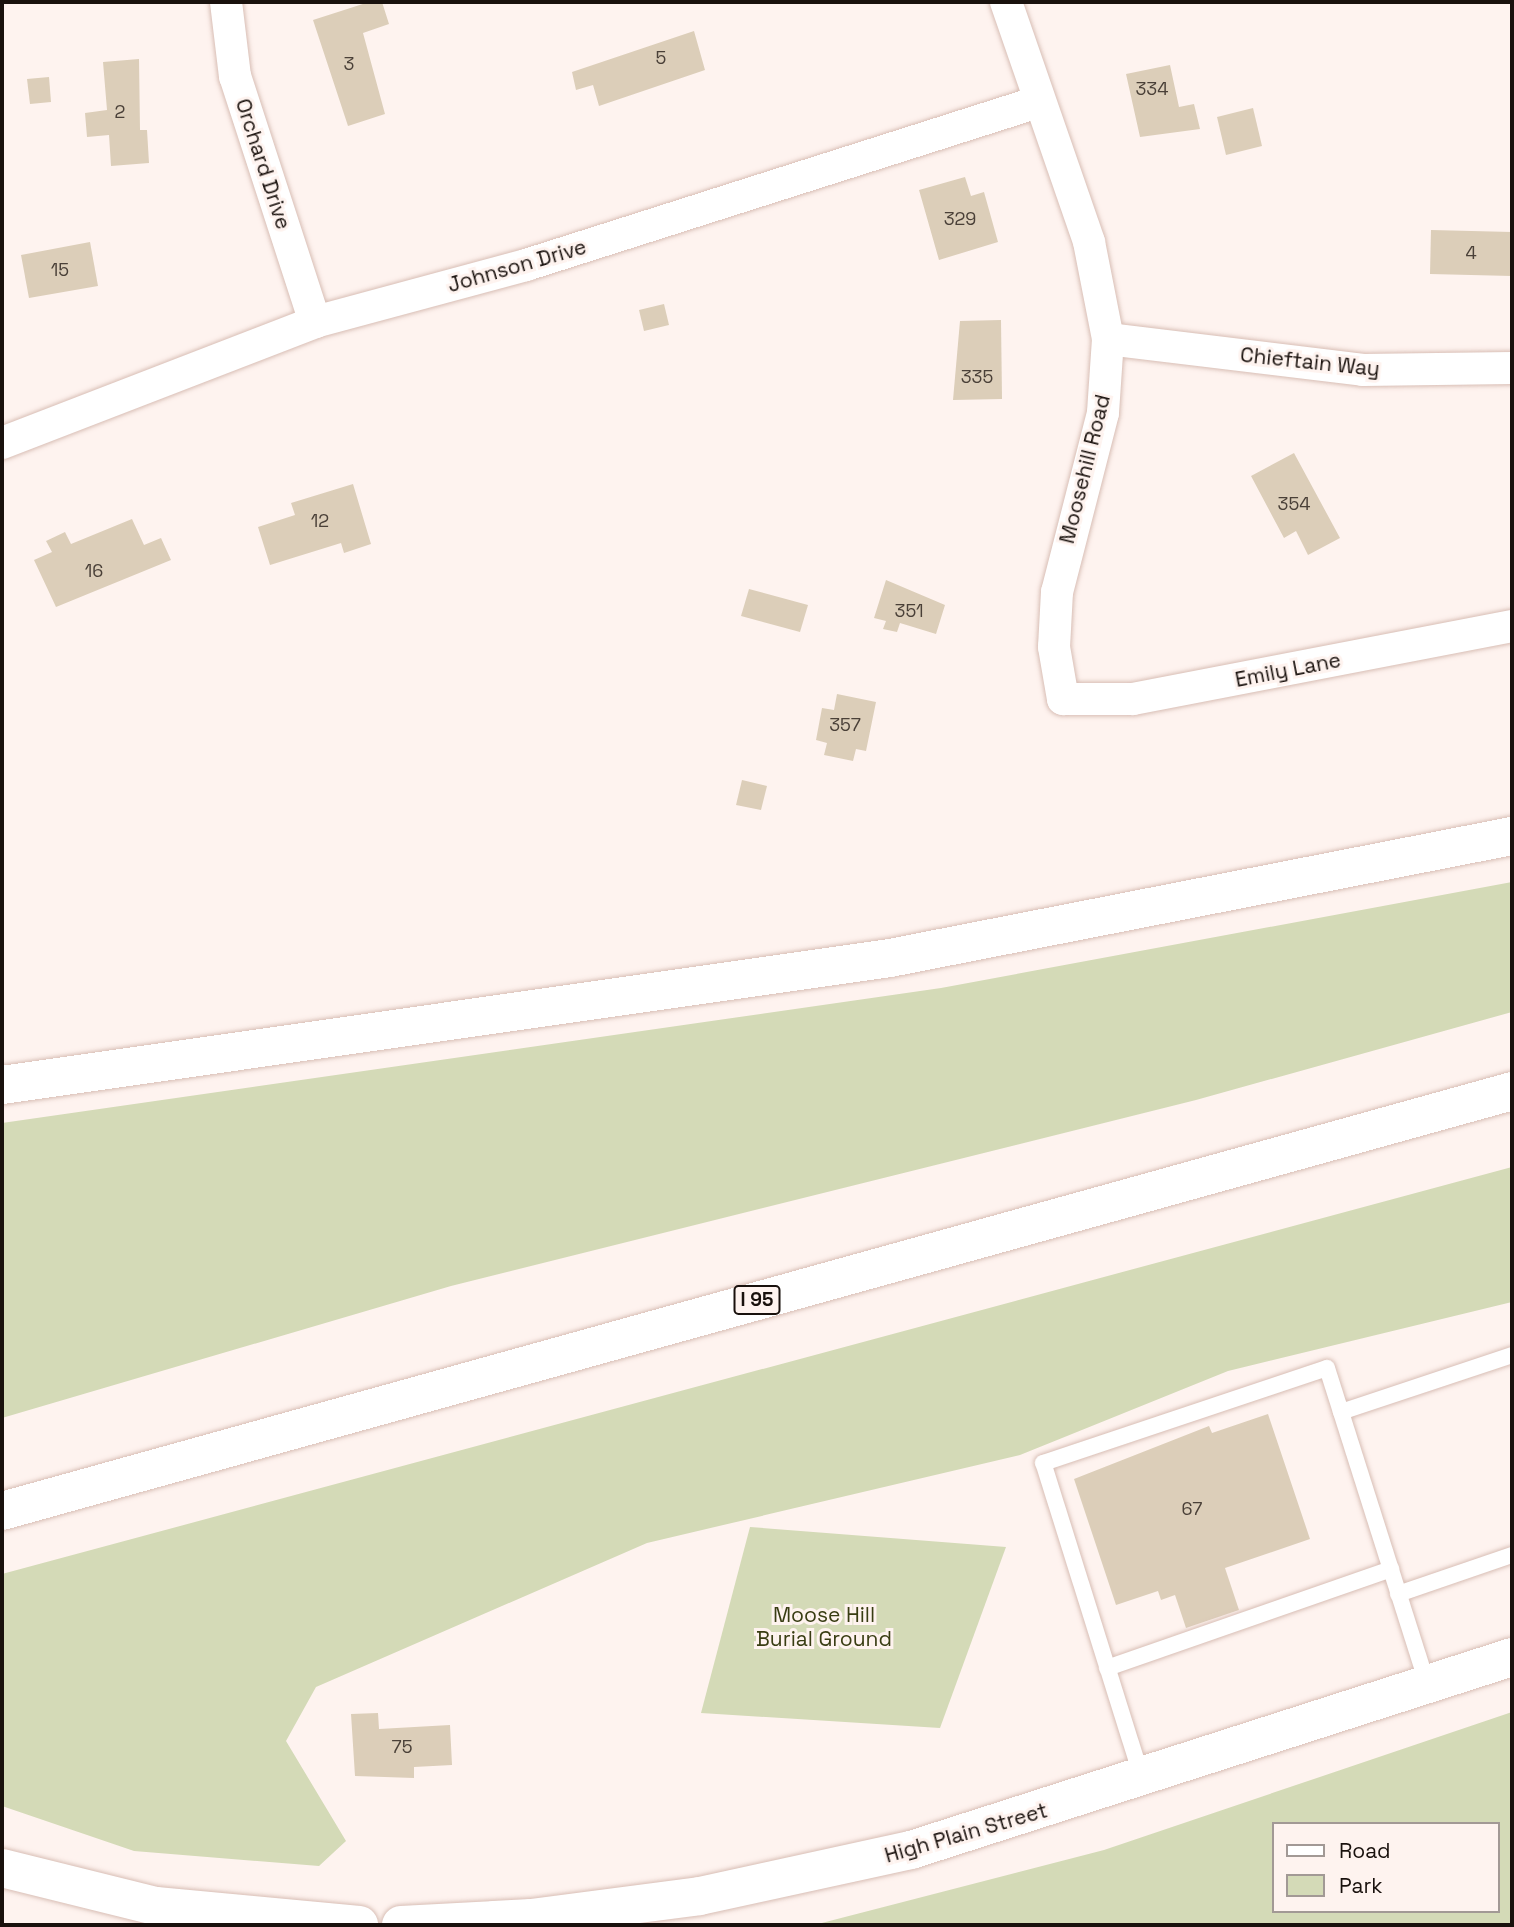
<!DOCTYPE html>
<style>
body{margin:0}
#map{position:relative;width:1514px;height:1927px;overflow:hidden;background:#fef3ef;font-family:"Space Grotesk",sans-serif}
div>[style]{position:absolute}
.green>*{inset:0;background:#d4dab7}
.building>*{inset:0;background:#dcceb9}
.roads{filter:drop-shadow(0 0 2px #d8beb5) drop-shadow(0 0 2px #d8beb5)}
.lane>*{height:16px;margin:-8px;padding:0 8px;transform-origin:8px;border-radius:8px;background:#fff}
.street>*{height:32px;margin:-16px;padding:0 16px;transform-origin:16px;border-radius:16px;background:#fff}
.secondary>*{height:38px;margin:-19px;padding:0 19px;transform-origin:19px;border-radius:19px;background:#fff}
.highway>*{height:38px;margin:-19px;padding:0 19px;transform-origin:19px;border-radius:19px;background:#fff}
span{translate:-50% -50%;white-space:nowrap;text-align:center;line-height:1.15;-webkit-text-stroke:6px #fef3ef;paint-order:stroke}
.number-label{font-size:18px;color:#4a4038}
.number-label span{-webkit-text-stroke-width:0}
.shield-label span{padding:2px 5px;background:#fef3ef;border:2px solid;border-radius:5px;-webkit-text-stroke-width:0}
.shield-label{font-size:19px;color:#19110d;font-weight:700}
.street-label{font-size:21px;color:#19110d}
.park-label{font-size:21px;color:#393d13}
.frame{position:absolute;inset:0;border:4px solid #19110d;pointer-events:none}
.legend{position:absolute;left:1272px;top:1822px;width:228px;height:91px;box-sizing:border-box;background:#fef3ef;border:2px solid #a29995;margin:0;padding:9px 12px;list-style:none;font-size:21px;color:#19110d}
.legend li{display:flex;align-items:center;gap:14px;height:35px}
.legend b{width:35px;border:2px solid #a29995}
</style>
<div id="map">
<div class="green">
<div style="clip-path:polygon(1512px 882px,1512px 1012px,1196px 1100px,451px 1286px,2px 1418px,2px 1123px,941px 988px)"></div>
<div style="clip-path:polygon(1512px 1167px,1512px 1302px,1228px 1371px,1020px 1455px,647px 1543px,316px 1687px,286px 1741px,346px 1841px,319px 1866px,134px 1851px,2px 1806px,2px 1574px)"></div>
<div style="clip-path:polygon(750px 1527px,1006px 1547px,940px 1728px,701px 1713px)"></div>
<div style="clip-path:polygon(evenodd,1512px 1712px,1512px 1925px,814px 1925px,1104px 1850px,1512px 1712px,1274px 1824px,1498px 1824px,1498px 1911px,1274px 1911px,1274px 1824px)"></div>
</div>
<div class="building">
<div style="clip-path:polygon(369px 2px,382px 2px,389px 24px,363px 33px,385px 114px,348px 126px,313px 20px)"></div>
<div style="clip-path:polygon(694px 31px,705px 70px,599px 106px,593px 85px,576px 90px,572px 72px)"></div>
<div style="clip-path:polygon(139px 59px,140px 130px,147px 130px,149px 163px,111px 166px,109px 135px,87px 137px,85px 113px,107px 110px,103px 62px)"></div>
<div style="clip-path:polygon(1170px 65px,1179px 107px,1194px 104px,1200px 129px,1140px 137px,1126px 74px)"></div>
<div style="clip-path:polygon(49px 77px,51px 102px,30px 104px,27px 79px)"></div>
<div style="clip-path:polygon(1253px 108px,1262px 146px,1226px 155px,1217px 117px)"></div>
<div style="clip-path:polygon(965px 177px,971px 196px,984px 192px,998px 242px,939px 260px,919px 190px)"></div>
<div style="clip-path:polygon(1431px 230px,1512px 232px,1512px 276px,1430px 274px)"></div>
<div style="clip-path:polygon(90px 242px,98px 286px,29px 298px,21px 255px)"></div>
<div style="clip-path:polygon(664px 304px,669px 325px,644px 331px,639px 310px)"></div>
<div style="clip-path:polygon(1001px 320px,1002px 399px,953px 400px,960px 321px)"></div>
<div style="clip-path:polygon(1294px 453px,1340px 538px,1308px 555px,1296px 531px,1284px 538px,1251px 476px)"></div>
<div style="clip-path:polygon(353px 484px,371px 544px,344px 553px,341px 543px,270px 565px,258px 527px,295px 515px,291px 503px)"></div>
<div style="clip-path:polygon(132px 519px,144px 545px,161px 538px,171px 560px,56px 607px,34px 560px,52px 552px,46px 541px,65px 532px,71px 544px)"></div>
<div style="clip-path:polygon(886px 580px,945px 605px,936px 634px,900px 623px,897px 632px,883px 629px,886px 621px,874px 618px)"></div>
<div style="clip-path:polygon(749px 589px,808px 605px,800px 632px,741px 616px)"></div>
<div style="clip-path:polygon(837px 694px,876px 702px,866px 751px,856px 749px,853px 761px,824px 755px,827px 743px,816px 740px,822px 708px,834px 710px)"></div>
<div style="clip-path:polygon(742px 780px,767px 786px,761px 810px,736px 805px)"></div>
<div style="clip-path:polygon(1268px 1414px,1310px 1539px,1225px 1568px,1239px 1610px,1186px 1628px,1175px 1595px,1161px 1600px,1158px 1591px,1116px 1605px,1074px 1479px,1209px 1426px,1212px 1433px)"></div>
<div style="clip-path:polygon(378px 1713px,379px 1729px,450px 1725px,452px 1765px,414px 1767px,414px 1778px,355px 1776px,351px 1714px)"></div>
</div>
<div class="roads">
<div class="lane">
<div style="left:1341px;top:1412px;width:180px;rotate:-18.4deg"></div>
<div style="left:1398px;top:1594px;width:120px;rotate:-18.9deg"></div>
<div style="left:1107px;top:1668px;width:301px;rotate:-19.2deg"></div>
<div style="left:1142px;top:1778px;width:330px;rotate:-107.4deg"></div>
<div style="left:1043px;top:1463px;width:299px;rotate:-18.5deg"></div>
<div style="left:1327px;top:1368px;width:330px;rotate:72.4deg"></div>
</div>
<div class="street">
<div style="left:226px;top:2px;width:75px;rotate:83.1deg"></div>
<div style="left:235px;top:76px;width:259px;rotate:72deg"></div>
<div style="left:1006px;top:2px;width:254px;rotate:70.9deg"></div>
<div style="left:1089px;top:242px;width:99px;rotate:78.9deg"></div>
<div style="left:1108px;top:339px;width:74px;rotate:93.9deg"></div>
<div style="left:1103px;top:413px;width:185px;rotate:104.4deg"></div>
<div style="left:1057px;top:592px;width:55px;rotate:93.1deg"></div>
<div style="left:1054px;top:647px;width:53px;rotate:80.2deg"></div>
<div style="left:1063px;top:699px;width:70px"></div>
<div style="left:1133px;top:699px;width:386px;rotate:-10.9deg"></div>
<div style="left:1108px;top:339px;width:257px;rotate:6.9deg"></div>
<div style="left:1363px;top:370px;width:149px;rotate:-0.8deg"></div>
<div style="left:2px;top:443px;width:336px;rotate:-21.1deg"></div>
<div style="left:315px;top:322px;width:219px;rotate:-15.1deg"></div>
<div style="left:526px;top:265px;width:537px;rotate:-17.66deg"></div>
</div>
<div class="secondary">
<div style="left:2px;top:1868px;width:159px;rotate:13.9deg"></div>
<div style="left:156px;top:1906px;width:204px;rotate:5.3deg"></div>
<div style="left:401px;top:1925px;width:130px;rotate:-3.1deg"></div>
<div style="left:531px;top:1918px;width:170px;rotate:-7.4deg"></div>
<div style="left:700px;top:1896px;width:216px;rotate:-12.3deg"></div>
<div style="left:911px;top:1850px;width:631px;rotate:-17.8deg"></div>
</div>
<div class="highway">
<div style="left:2px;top:1085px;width:897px;rotate:-8.14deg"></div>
<div style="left:890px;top:958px;width:634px;rotate:-11.1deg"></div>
<div style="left:2px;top:1511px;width:1567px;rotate:-15.54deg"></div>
</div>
</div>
<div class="number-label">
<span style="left:661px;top:58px">5</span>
<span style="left:349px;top:64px">3</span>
<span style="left:1152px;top:89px">334</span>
<span style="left:120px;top:112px">2</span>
<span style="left:960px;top:219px">329</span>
<span style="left:1471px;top:253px">4</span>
<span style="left:60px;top:270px">15</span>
<span style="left:977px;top:377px">335</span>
<span style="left:1294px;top:504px">354</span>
<span style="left:320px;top:521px">12</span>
<span style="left:94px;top:571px">16</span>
<span style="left:909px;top:611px">351</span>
<span style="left:845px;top:725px">357</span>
<span style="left:1192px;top:1509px">67</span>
<span style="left:402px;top:1747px">75</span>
</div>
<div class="shield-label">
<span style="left:757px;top:1300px">I 95</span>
</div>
<div class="street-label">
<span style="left:263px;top:164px;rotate:72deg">Orchard Drive</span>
<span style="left:517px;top:266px;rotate:-16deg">Johnson Drive</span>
<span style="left:1310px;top:362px;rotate:6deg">Chieftain Way</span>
<span style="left:1085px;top:469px;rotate:-76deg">Moosehill Road</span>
<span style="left:1288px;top:670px;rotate:-11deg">Emily Lane</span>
<span style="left:966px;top:1833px;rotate:-16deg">High Plain Street</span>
</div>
<div class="park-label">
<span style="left:824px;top:1627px">Moose Hill<br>Burial Ground</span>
</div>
<div class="frame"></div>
<ul class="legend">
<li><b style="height:9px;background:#fff"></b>Road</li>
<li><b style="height:19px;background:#d4dab7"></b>Park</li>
</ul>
</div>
